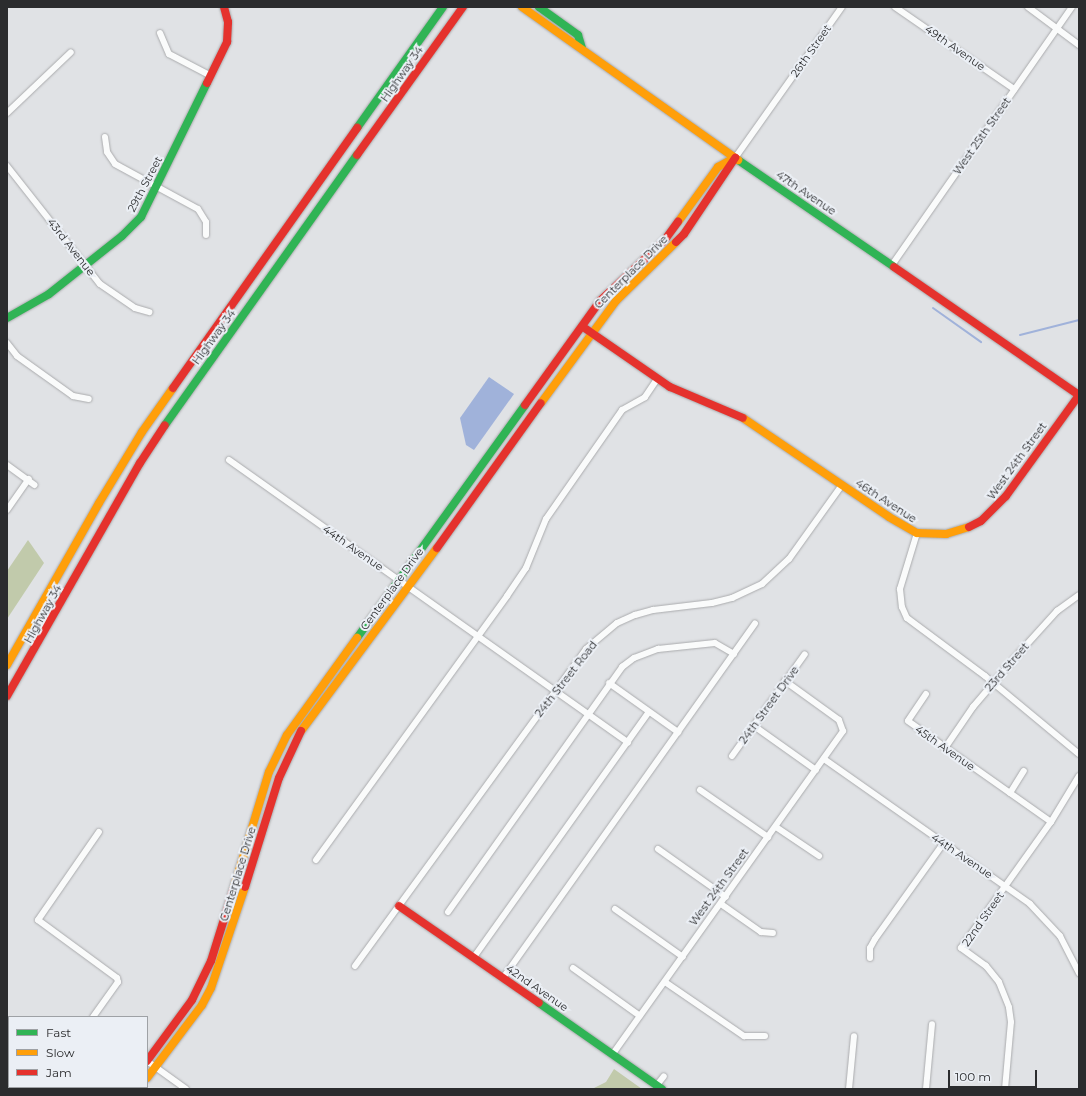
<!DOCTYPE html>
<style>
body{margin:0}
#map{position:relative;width:1086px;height:1096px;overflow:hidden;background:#e0e2e5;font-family:Montserrat,sans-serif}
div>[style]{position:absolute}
.green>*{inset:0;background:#c1caab}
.water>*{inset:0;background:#a0b2da}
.stream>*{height:2px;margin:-1px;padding:0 1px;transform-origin:1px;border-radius:1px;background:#a0b2da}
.roads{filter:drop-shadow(0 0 1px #aaabad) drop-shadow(0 0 1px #aaabad)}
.street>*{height:6px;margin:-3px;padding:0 3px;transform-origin:3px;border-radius:3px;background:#fafbfb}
.fast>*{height:8px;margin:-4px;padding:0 4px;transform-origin:4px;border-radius:4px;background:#30b455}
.slow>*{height:8px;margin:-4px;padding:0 4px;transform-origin:4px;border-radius:4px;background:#ff9f0a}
.jam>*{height:8px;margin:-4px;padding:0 4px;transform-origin:4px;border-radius:4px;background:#e5322d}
span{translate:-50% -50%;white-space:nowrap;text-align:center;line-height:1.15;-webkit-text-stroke:4px #ebeff5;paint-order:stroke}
.street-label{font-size:11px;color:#2b2c2e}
.frame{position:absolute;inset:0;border:8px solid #2b2c2e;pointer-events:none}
.legend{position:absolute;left:8px;top:1016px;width:140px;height:72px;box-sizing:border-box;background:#ebeff5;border:1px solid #9ea1a5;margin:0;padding:5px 7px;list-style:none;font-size:12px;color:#2b2c2e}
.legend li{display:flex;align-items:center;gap:8px;height:20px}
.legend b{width:20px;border:1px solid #9ea1a5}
.scale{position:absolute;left:948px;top:1070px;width:89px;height:18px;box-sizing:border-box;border:2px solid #2b2c2e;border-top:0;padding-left:5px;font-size:12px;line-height:14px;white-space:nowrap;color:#2b2c2e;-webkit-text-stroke:3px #ebeff5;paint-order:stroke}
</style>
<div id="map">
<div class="green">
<div style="clip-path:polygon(28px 540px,44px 563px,7px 619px,7px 571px)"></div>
<div style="clip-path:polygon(614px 1069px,642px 1089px,592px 1089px,606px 1082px)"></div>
</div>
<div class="water">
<div style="clip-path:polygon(489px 377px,514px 394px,474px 450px,466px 445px,460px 418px)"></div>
</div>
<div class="stream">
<div style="left:933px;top:308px;width:59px;rotate:35.3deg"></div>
<div style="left:1020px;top:335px;width:61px;rotate:-14.3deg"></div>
</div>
<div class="roads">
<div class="street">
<div style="left:895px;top:7px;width:145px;rotate:34.6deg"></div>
<div style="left:1028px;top:7px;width:64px;rotate:36.7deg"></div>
<div style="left:160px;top:33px;width:23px;rotate:67deg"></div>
<div style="left:169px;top:54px;width:47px;rotate:27.6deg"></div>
<div style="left:7px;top:113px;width:88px;rotate:-43.6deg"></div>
<div style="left:105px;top:137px;width:15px;rotate:82deg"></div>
<div style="left:107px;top:152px;width:14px;rotate:56deg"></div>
<div style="left:115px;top:164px;width:94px;rotate:28.5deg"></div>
<div style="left:198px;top:209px;width:15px;rotate:58deg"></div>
<div style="left:206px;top:222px;width:13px;rotate:90deg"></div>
<div style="left:735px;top:158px;width:185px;rotate:-54.7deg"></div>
<div style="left:7px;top:166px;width:150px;rotate:51.8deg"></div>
<div style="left:100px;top:284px;width:42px;rotate:34.4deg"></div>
<div style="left:135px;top:308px;width:15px;rotate:16deg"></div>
<div style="left:892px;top:265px;width:315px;rotate:-55.1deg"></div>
<div style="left:7px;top:343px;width:16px;rotate:52deg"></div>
<div style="left:17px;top:356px;width:69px;rotate:35.5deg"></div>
<div style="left:73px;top:396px;width:16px;rotate:11deg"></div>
<div style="left:229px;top:460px;width:489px;rotate:35.3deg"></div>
<div style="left:7px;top:465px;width:34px;rotate:36deg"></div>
<div style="left:7px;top:510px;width:38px;rotate:-55deg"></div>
<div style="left:917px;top:533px;width:59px;rotate:106.9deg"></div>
<div style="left:900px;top:589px;width:18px;rotate:84deg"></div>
<div style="left:902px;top:607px;width:12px;rotate:66deg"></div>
<div style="left:907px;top:618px;width:97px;rotate:36.6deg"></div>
<div style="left:985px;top:676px;width:122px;rotate:39.7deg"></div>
<div style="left:609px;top:683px;width:85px;rotate:35.4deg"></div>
<div style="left:926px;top:694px;width:32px;rotate:124deg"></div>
<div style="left:908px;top:721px;width:175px;rotate:35.2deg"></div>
<div style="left:754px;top:726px;width:76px;rotate:35.4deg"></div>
<div style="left:945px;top:748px;width:50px;rotate:-55.7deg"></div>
<div style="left:973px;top:707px;width:71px;rotate:-49.6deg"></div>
<div style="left:1019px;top:653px;width:57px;rotate:-47.9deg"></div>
<div style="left:1057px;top:611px;width:27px;rotate:-36deg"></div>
<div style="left:732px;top:756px;width:125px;rotate:-54.4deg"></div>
<div style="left:824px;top:759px;width:252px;rotate:35.1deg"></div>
<div style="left:1030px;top:904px;width:44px;rotate:46.8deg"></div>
<div style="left:1060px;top:936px;width:42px;rotate:62.8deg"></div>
<div style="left:700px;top:790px;width:83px;rotate:34.7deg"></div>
<div style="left:1010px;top:793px;width:26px;rotate:-58deg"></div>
<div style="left:776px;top:827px;width:52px;rotate:34deg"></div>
<div style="left:658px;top:849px;width:83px;rotate:35.2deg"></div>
<div style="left:316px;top:860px;width:326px;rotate:-54.1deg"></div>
<div style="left:507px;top:596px;width:34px;rotate:-56deg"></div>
<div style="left:526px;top:568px;width:53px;rotate:-67.8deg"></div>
<div style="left:546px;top:519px;width:133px;rotate:-55.1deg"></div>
<div style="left:622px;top:410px;width:26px;rotate:-29deg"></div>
<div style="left:645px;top:397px;width:22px;rotate:-56deg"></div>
<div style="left:721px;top:904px;width:49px;rotate:35deg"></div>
<div style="left:761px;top:932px;width:12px;rotate:5deg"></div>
<div style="left:615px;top:909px;width:83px;rotate:35.2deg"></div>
<div style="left:448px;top:912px;width:301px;rotate:-54.6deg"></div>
<div style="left:622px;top:667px;width:15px;rotate:-37deg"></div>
<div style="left:634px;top:658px;width:26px;rotate:-21deg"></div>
<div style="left:658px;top:649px;width:57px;rotate:-6deg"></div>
<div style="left:715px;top:643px;width:22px;rotate:30deg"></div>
<div style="left:474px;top:957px;width:301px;rotate:-54.5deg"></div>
<div style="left:870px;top:958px;width:10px;rotate:-90deg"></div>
<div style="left:870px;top:948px;width:10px;rotate:-61deg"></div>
<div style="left:875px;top:939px;width:117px;rotate:-54.4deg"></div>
<div style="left:355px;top:966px;width:392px;rotate:-53.9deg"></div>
<div style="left:586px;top:649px;width:40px;rotate:-40deg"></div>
<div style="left:617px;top:623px;width:20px;rotate:-24deg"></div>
<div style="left:635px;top:615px;width:19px;rotate:-16deg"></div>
<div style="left:653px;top:610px;width:59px;rotate:-6.8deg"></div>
<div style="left:712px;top:603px;width:21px;rotate:-14deg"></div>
<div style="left:732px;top:598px;width:33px;rotate:-25deg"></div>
<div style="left:762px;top:584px;width:37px;rotate:-43deg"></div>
<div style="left:789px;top:559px;width:91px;rotate:-54.4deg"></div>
<div style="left:573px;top:968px;width:82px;rotate:35.6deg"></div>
<div style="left:503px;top:978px;width:435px;rotate:-54.6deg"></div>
<div style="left:665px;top:982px;width:96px;rotate:34.4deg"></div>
<div style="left:744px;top:1036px;width:21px"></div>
<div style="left:93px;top:1017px;width:43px;rotate:-54.5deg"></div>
<div style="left:118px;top:982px;width:4px;rotate:-104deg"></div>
<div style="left:117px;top:978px;width:98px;rotate:-143.7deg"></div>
<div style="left:38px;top:920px;width:107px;rotate:-55.3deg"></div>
<div style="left:612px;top:1055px;width:398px;rotate:-54.5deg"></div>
<div style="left:843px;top:731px;width:12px;rotate:-110deg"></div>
<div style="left:839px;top:720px;width:67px;rotate:-144.2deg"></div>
<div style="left:147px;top:1061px;width:48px;rotate:35.7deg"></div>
<div style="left:657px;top:1085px;width:11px;rotate:-52deg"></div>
<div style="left:65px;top:1087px;width:1px"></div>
<div style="left:849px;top:1089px;width:53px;rotate:-84.6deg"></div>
<div style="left:926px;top:1089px;width:65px;rotate:-84.7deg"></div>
<div style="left:1005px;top:1089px;width:67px;rotate:-84.9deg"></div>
<div style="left:1011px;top:1022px;width:15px;rotate:-98deg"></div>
<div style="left:1009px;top:1007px;width:27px;rotate:-112deg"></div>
<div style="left:999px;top:982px;width:21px;rotate:-129deg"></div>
<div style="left:986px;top:966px;width:31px;rotate:-144deg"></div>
<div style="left:961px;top:948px;width:155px;rotate:-54.5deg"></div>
<div style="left:1051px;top:822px;width:54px;rotate:-58.7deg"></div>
</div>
<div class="fast">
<div style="left:539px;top:7px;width:48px;rotate:35.7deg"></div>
<div style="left:578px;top:35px;width:14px;rotate:73deg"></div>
<div style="left:357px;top:128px;width:148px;rotate:-54.6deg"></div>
<div style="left:738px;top:160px;width:189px;rotate:34.4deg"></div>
<div style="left:7px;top:318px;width:48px;rotate:-29.7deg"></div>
<div style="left:49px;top:294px;width:93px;rotate:-38.5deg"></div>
<div style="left:122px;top:236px;width:27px;rotate:-45deg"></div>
<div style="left:141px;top:217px;width:149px;rotate:-63.8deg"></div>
<div style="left:165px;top:425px;width:331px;rotate:-54.6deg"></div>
<div style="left:357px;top:638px;width:287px;rotate:-54.2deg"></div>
<div style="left:539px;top:1003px;width:150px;rotate:35deg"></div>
<div style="left:126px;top:1089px;width:2px;rotate:-63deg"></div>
</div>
<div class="slow">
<div style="left:522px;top:7px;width:265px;rotate:35.3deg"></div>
<div style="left:678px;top:222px;width:68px;rotate:-54deg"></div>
<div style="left:718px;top:167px;width:18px;rotate:-29deg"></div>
<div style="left:541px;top:403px;width:127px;rotate:-53.7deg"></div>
<div style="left:616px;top:301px;width:84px;rotate:-44.5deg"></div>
<div style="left:743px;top:418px;width:176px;rotate:34.1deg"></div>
<div style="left:889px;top:517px;width:32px;rotate:30deg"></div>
<div style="left:917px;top:533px;width:29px;rotate:2deg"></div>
<div style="left:946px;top:534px;width:24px;rotate:-17deg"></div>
<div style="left:7px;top:665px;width:186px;rotate:-60.4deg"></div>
<div style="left:99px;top:503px;width:83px;rotate:-58.8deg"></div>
<div style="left:142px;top:432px;width:54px;rotate:-54.8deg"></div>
<div style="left:301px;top:731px;width:228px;rotate:-53.4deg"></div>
<div style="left:234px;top:887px;width:120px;rotate:-73.1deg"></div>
<div style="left:269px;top:772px;width:41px;rotate:-64.1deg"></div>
<div style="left:287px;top:735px;width:120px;rotate:-54.2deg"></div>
<div style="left:147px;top:1078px;width:91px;rotate:-53deg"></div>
<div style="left:202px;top:1005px;width:19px;rotate:-62deg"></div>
<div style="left:211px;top:988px;width:107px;rotate:-71.4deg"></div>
</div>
<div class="jam">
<div style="left:207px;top:83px;width:46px;rotate:-64deg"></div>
<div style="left:227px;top:42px;width:20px;rotate:-87deg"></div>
<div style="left:228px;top:22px;width:16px;rotate:-105deg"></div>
<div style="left:357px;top:155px;width:182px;rotate:-54.4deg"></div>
<div style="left:676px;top:242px;width:11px;rotate:-45deg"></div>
<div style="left:684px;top:234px;width:92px;rotate:-56.1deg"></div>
<div style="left:894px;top:267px;width:225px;rotate:34.7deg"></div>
<div style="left:586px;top:329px;width:102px;rotate:34.6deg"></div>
<div style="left:670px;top:387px;width:79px;rotate:23deg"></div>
<div style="left:173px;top:388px;width:319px;rotate:-54.7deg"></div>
<div style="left:525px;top:405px;width:128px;rotate:-54.2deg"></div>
<div style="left:600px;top:301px;width:88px;rotate:-43.2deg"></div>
<div style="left:664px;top:241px;width:24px;rotate:-54deg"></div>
<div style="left:969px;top:527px;width:13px;rotate:-27deg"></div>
<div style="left:981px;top:521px;width:35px;rotate:-45deg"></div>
<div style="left:1006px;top:496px;width:125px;rotate:-54.1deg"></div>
<div style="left:437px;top:548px;width:178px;rotate:-54.4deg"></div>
<div style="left:7px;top:696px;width:268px;rotate:-60.3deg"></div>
<div style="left:140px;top:463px;width:45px;rotate:-56.7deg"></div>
<div style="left:245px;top:887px;width:114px;rotate:-72.7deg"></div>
<div style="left:279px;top:778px;width:52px;rotate:-64.9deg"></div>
<div style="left:399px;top:906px;width:170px;rotate:34.7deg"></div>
<div style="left:147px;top:1061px;width:76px;rotate:-53.6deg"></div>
<div style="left:192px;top:1000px;width:43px;rotate:-64deg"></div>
<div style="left:211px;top:961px;width:77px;rotate:-72.7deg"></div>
<div style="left:139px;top:1089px;width:2px;rotate:-63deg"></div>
</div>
</div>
<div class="street-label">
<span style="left:955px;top:48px;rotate:35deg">49th Avenue</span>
<span style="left:811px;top:51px;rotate:-55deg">26th Street</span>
<span style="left:402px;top:74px;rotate:-55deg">Highway 34</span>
<span style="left:982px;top:136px;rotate:-55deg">West 25th Street</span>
<span style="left:145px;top:184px;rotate:-62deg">29th Street</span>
<span style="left:806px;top:193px;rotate:34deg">47th Avenue</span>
<span style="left:71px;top:247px;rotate:52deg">43rd Avenue</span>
<span style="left:631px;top:272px;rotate:-45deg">Centerplace Drive</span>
<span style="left:214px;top:337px;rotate:-54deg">Highway 34</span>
<span style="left:1017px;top:461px;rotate:-54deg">West 24th Street</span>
<span style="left:886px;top:501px;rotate:33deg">46th Avenue</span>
<span style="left:353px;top:548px;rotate:35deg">44th Avenue</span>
<span style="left:392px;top:589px;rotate:-54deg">Centerplace Drive</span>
<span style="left:43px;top:614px;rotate:-61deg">Highway 34</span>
<span style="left:1007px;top:667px;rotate:-49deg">23rd Street</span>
<span style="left:566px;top:679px;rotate:-52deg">24th Street Road</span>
<span style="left:769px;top:705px;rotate:-54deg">24th Street Drive</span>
<span style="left:945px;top:748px;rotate:35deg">45th Avenue</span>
<span style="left:962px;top:856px;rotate:34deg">44th Avenue</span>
<span style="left:238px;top:874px;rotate:-73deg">Centerplace Drive</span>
<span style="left:719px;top:887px;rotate:-54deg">West 24th Street</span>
<span style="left:983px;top:919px;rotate:-55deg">22nd Street</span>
<span style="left:537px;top:988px;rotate:35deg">42nd Avenue</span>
</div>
<div class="frame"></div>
<ul class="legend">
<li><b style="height:5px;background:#30b455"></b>Fast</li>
<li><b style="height:5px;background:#ff9f0a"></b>Slow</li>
<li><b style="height:5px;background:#e5322d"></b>Jam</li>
</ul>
<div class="scale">100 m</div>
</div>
